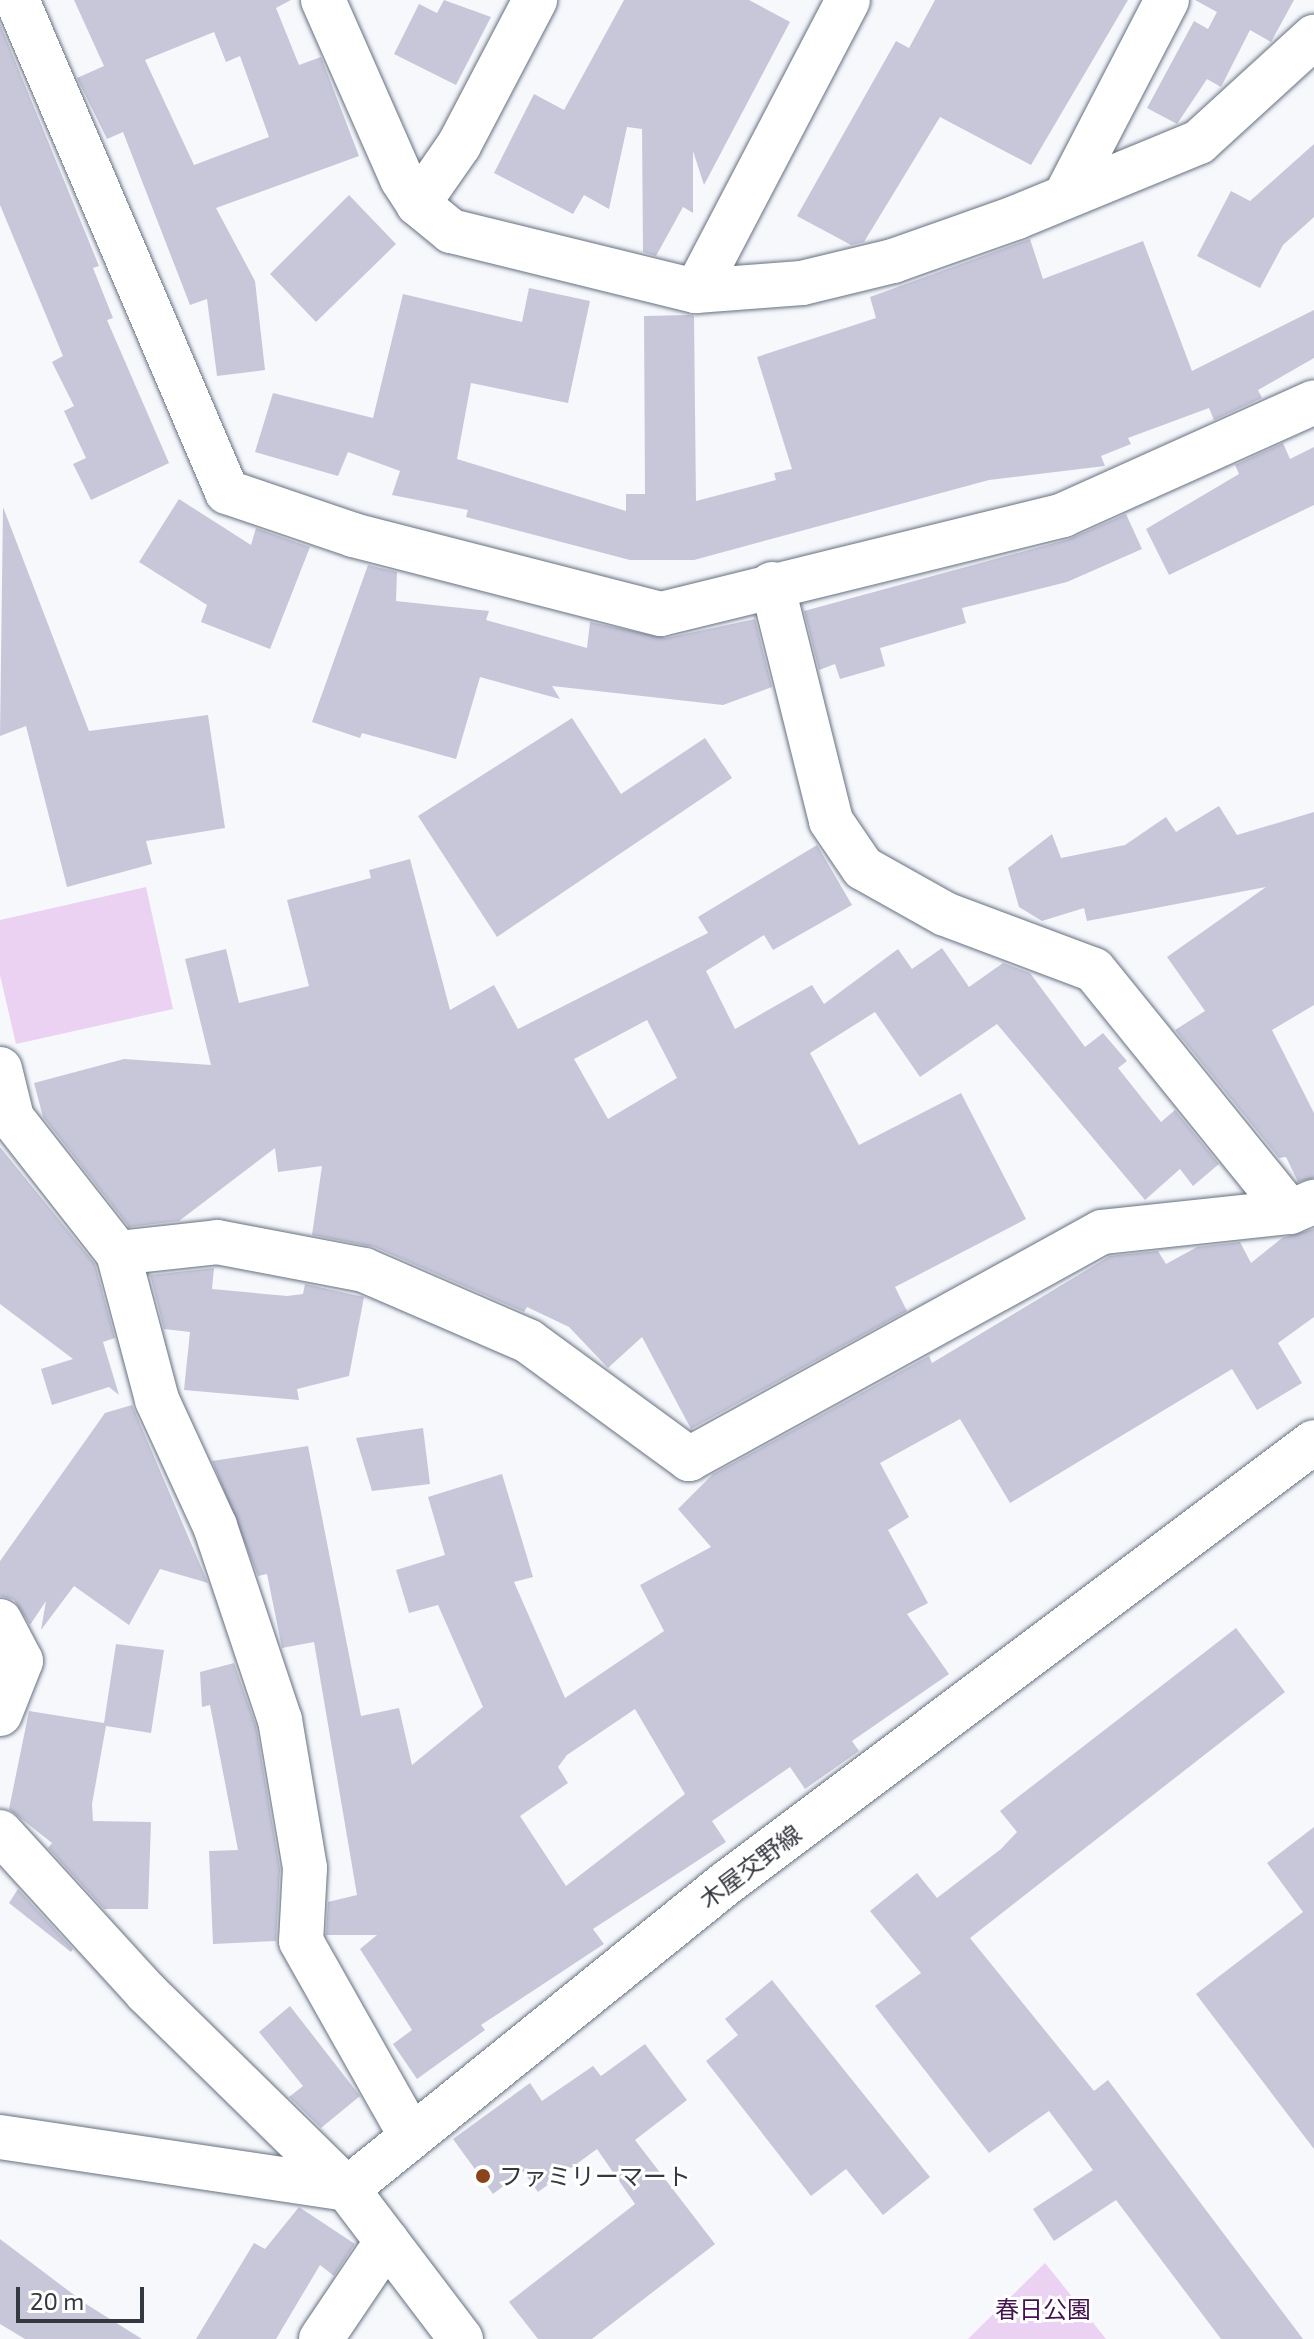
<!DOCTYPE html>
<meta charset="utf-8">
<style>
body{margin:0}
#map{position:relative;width:1314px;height:2339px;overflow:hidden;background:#f6f8fc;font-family:"Exo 2","Noto Sans JP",sans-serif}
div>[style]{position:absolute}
.green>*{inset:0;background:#ebd1f2}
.building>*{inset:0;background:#c8c7da}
.roads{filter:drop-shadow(0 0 2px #677181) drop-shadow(0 0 2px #677181)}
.minor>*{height:44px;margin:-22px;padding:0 22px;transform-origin:22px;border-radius:22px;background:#fff}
.major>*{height:44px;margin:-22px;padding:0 22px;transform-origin:22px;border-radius:22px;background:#fff}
.dots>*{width:22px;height:22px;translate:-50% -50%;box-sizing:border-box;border:4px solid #fff;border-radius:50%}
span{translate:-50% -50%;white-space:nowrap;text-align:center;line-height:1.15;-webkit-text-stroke:6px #fff;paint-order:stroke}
.street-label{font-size:24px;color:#34383f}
.poi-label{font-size:24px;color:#34383f}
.left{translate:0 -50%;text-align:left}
.park-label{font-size:24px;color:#42134d}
.scale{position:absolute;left:16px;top:2287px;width:128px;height:36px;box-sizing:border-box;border:4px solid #34383f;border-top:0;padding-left:10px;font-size:24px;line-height:28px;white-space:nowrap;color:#34383f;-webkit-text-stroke:6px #fff;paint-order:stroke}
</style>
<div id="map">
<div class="green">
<div style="clip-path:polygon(146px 887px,173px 1009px,16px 1044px,0 975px,0 920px)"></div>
<div style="clip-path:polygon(1045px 2263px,1106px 2339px,968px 2339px)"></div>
</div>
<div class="building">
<div style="clip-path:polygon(evenodd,74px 0,291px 0,276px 8px,299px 65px,321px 57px,359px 156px,216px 208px,255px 281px,265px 370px,217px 376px,207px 299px,190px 305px,123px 132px,107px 139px,77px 78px,104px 66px,74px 0,214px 32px,226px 62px,240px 56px,269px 137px,194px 165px,145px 60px,214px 32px)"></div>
<div style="clip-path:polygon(444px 0,491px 17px,456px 85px,394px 54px,419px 4px,437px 13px)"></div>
<div style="clip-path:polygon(624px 0,749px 0,790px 22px,704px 185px,693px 151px,693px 213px,683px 207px,656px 256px,643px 252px,642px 129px,627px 127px,609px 209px,584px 195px,573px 214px,494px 173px,534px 94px,564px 110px)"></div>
<div style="clip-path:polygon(935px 0,1128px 0,1031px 165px,940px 117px,864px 242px,851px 245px,797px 216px,896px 41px,909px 48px)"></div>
<div style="clip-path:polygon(1195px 0,1294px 0,1271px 42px,1250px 30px,1221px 87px,1207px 79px,1177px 124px,1147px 108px,1194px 21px,1208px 29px,1217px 12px)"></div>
<div style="clip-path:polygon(0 24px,99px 266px,93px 268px,113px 318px,107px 320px,169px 463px,91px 500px,73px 464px,86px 458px,64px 411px,74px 406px,52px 362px,63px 356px,0 205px)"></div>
<div style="clip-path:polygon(1314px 144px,1314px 217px,1283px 245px,1260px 288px,1197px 256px,1231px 191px,1250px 201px)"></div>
<div style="clip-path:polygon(349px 195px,396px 244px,316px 322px,270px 274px)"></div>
<div style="clip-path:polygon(1030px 239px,1043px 279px,1143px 241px,1192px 371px,1314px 310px,1314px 358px,1258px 390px,1262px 398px,1214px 420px,1209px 408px,1128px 438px,1131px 444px,1101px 456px,1105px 466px,989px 480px,694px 560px,630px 560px,466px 517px,468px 510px,392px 495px,400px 471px,348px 452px,338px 476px,255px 452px,273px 393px,373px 418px,403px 294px,522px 322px,529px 288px,590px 301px,568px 403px,471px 383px,457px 459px,626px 511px,626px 494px,645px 494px,644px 316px,689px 315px,694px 316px,696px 501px,776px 480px,774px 473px,792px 469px,757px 357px,876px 318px,870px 297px)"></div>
<div style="clip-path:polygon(1283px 443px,1290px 459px,1314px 447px,1314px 505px,1169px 575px,1146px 529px,1239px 474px,1235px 465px)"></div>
<div style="clip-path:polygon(179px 499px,251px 545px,256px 528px,310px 547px,270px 649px,201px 622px,207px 605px,139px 562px)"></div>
<div style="clip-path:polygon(3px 507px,89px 731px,208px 715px,225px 828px,146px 841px,152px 864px,67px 887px,26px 726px,0 736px)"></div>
<div style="clip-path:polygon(1126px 514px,1142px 549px,1067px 582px,962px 608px,966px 623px,880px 648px,885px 666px,840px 679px,835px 664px,819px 670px,804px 611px,1069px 539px)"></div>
<div style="clip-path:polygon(368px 565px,397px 572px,396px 601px,489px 611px,486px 620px,587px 648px,590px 622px,666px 638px,755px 619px,772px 687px,723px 705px,552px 686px,560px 699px,480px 677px,456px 759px,362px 733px,360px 738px,312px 722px)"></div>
<div style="clip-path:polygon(572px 718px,621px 794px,705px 738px,732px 778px,497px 937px,418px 816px)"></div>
<div style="clip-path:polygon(1219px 806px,1237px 835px,1314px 812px,1314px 1005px,1272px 1030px,1314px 1113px,1314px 1178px,1298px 1182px,1286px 1157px,1279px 1158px,1175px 1030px,1205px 1011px,1167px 957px,1266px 887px,1087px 921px,1084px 908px,1042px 921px,1019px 907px,1008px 868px,1052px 834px,1061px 858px,1125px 845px,1166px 817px,1176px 832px)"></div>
<div style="clip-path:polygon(evenodd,817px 845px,852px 905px,773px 950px,764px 935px,706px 971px,735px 1029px,812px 985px,824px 1004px,898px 949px,912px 969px,942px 948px,969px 987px,1003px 963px,1030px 973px,1085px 1047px,1103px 1033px,1127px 1061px,1118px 1068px,1161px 1122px,1175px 1110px,1219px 1164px,1193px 1186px,1180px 1169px,1145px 1200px,997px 1024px,920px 1077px,875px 1012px,810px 1053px,859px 1145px,961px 1093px,1026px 1219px,895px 1287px,907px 1311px,691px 1429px,642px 1337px,608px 1368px,569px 1327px,527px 1307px,524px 1312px,374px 1247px,312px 1235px,322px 1166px,278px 1172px,275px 1148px,179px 1221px,129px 1227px,43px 1117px,34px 1083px,124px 1059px,211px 1065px,185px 959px,226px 949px,239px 1003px,309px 986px,287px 900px,371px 878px,369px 870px,410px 859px,450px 1010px,494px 985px,518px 1029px,708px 933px,698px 917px,817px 845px,647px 1020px,677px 1078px,608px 1119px,574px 1059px,647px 1020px)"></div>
<div style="clip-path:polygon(0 1147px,95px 1264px,115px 1338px,103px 1342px,119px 1395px,109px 1387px,52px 1405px,41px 1369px,73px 1359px,0 1304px)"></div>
<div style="clip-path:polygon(evenodd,1314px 1229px,1314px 1317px,1278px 1343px,1302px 1383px,1257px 1410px,1232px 1369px,1010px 1503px,960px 1419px,880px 1463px,909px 1517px,888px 1530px,928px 1603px,907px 1614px,949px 1674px,852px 1741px,859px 1751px,805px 1789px,790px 1767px,712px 1821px,726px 1842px,593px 1929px,604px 1944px,481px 2025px,485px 2030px,417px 2079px,393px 2044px,412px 2030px,360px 1949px,377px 1935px,326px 1935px,328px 1902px,357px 1895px,314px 1642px,282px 1648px,267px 1574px,258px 1576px,212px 1461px,308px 1446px,361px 1716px,399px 1708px,412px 1765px,483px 1707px,438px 1605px,409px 1613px,396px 1570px,445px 1555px,428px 1497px,502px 1474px,533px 1577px,514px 1582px,565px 1698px,664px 1631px,640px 1585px,711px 1547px,678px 1509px,713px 1474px,929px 1356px,932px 1363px,1110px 1256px,1158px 1251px,1166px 1264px,1197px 1247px,1240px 1242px,1251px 1263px,1282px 1238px,1314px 1229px,635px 1709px,685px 1794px,566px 1886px,520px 1816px,568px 1783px,558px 1767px,567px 1755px,635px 1709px)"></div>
<div style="clip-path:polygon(214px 1268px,212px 1289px,287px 1296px,303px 1294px,305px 1284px,364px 1297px,349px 1376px,297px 1389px,299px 1400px,184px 1390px,190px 1332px,164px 1329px,150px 1275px)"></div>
<div style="clip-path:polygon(132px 1405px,208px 1583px,160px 1569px,129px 1625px,74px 1586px,41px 1630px,46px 1601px,30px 1625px,14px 1600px,0 1596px,0 1561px,105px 1413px)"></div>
<div style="clip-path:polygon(423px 1428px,430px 1484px,372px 1491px,356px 1438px)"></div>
<div style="clip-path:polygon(1236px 1628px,1285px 1692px,970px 1938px,1094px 2091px,1108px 2080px,1303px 2339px,1221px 2339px,1116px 2200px,1054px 2241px,1033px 2209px,1093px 2170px,1049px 2111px,989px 2153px,875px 2006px,921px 1973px,870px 1911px,917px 1873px,937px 1898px,1001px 1849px,1017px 1832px,1000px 1811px)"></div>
<div style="clip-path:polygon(116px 1644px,164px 1650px,151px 1733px,106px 1726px,92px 1804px,93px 1821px,151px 1822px,148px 1909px,104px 1909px,48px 1848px,52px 1843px,9px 1809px,29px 1711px,104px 1723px)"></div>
<div style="clip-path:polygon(234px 1663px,256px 1726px,280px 1869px,276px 1941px,213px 1944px,209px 1851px,238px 1850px,210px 1705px,202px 1707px,200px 1672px)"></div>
<div style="clip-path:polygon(1314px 1827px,1314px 2149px,1196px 1994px,1303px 1912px,1267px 1863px)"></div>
<div style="clip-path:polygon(18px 1889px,73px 1949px,71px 1952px,9px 1903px)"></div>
<div style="clip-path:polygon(772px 1980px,930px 2177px,883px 2215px,846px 2169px,811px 2196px,706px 2061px,738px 2035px,725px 2019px)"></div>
<div style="clip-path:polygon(290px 2006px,360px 2096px,321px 2128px,289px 2097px,303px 2086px,259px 2032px)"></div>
<div style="clip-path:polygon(645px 2044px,687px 2100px,635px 2140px,715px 2244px,592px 2339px,538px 2339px,509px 2302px,635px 2204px,597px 2149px,538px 2192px,523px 2171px,493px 2194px,453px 2139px,530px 2083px,542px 2101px,593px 2066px,601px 2076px)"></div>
<div style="clip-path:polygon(299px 2207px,355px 2244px,334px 2276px,320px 2265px,276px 2339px,196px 2339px,254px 2243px,265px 2249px)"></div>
<div style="clip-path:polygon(0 2239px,86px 2304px,142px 2339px,25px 2339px,0 2324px)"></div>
</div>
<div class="roads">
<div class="minor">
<div style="left:17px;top:0;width:535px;rotate:66.89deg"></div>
<div style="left:227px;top:492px;width:133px;rotate:18.8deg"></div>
<div style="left:353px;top:535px;width:318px;rotate:14.4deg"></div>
<div style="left:661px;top:614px;width:414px;rotate:-13.8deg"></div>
<div style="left:1063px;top:515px;width:275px;rotate:-24.2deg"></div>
<div style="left:323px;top:0;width:196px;rotate:66.2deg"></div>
<div style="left:402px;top:179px;width:30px;rotate:57deg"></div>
<div style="left:418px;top:204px;width:43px;rotate:39.3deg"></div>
<div style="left:451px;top:231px;width:252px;rotate:13.8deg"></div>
<div style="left:696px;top:291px;width:106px;rotate:-4.3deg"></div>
<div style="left:802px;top:283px;width:94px;rotate:-13.6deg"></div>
<div style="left:893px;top:261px;width:132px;rotate:-19.5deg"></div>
<div style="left:1017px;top:217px;width:197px;rotate:-22.4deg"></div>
<div style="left:1199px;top:142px;width:156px;rotate:-42.4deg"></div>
<div style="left:1068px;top:191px;width:215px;rotate:-62.6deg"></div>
<div style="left:418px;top:204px;width:72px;rotate:-55.2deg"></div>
<div style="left:459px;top:145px;width:164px;rotate:-62.3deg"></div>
<div style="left:696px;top:291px;width:328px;rotate:-62.4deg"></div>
<div style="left:772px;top:584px;width:244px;rotate:76deg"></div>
<div style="left:831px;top:821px;width:57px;rotate:55.8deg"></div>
<div style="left:863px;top:868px;width:94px;rotate:29.3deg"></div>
<div style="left:945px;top:914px;width:159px;rotate:20.6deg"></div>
<div style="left:1094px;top:970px;width:311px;rotate:51deg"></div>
<div style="left:0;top:1069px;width:50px;rotate:76.2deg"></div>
<div style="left:12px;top:1118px;width:172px;rotate:51.9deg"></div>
<div style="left:118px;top:1253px;width:152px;rotate:75.1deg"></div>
<div style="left:157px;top:1400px;width:139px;rotate:65.3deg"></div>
<div style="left:215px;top:1526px;width:205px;rotate:71.5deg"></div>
<div style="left:280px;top:1720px;width:150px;rotate:80.4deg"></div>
<div style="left:305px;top:1868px;width:73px;rotate:93.1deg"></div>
<div style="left:301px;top:1941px;width:220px;rotate:60.6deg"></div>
<div style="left:118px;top:1253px;width:100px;rotate:-6.3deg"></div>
<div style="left:217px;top:1242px;width:150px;rotate:10.8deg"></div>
<div style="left:364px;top:1270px;width:179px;rotate:23.4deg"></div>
<div style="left:528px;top:1341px;width:200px;rotate:36.2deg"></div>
<div style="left:689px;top:1459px;width:471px;rotate:-28.8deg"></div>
<div style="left:1102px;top:1232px;width:189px;rotate:-6.1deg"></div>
<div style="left:1290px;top:1212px;width:26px;rotate:-23deg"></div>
<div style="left:0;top:1621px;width:45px;rotate:62.3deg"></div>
<div style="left:21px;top:1661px;width:57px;rotate:111.6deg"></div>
<div style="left:0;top:1832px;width:217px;rotate:47.6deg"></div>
<div style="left:146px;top:1992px;width:281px;rotate:44.4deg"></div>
<div style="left:0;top:2137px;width:351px;rotate:8.5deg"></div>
<div style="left:321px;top:2339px;width:118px;rotate:-56deg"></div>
</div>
<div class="major">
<div style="left:461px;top:2339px;width:188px;rotate:-127.2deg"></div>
<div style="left:347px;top:2189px;width:486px;rotate:-38.9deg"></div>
<div style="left:725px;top:1884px;width:736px;rotate:-36.89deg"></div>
</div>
</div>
<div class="dots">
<div style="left:483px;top:2176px;background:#894419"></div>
</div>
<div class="street-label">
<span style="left:750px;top:1866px;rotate:-37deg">木屋交野線</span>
</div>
<div class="poi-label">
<span class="left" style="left:499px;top:2176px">ファミリーマート</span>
</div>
<div class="park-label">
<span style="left:1043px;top:2309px">春日公園</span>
</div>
<div class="scale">20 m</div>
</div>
